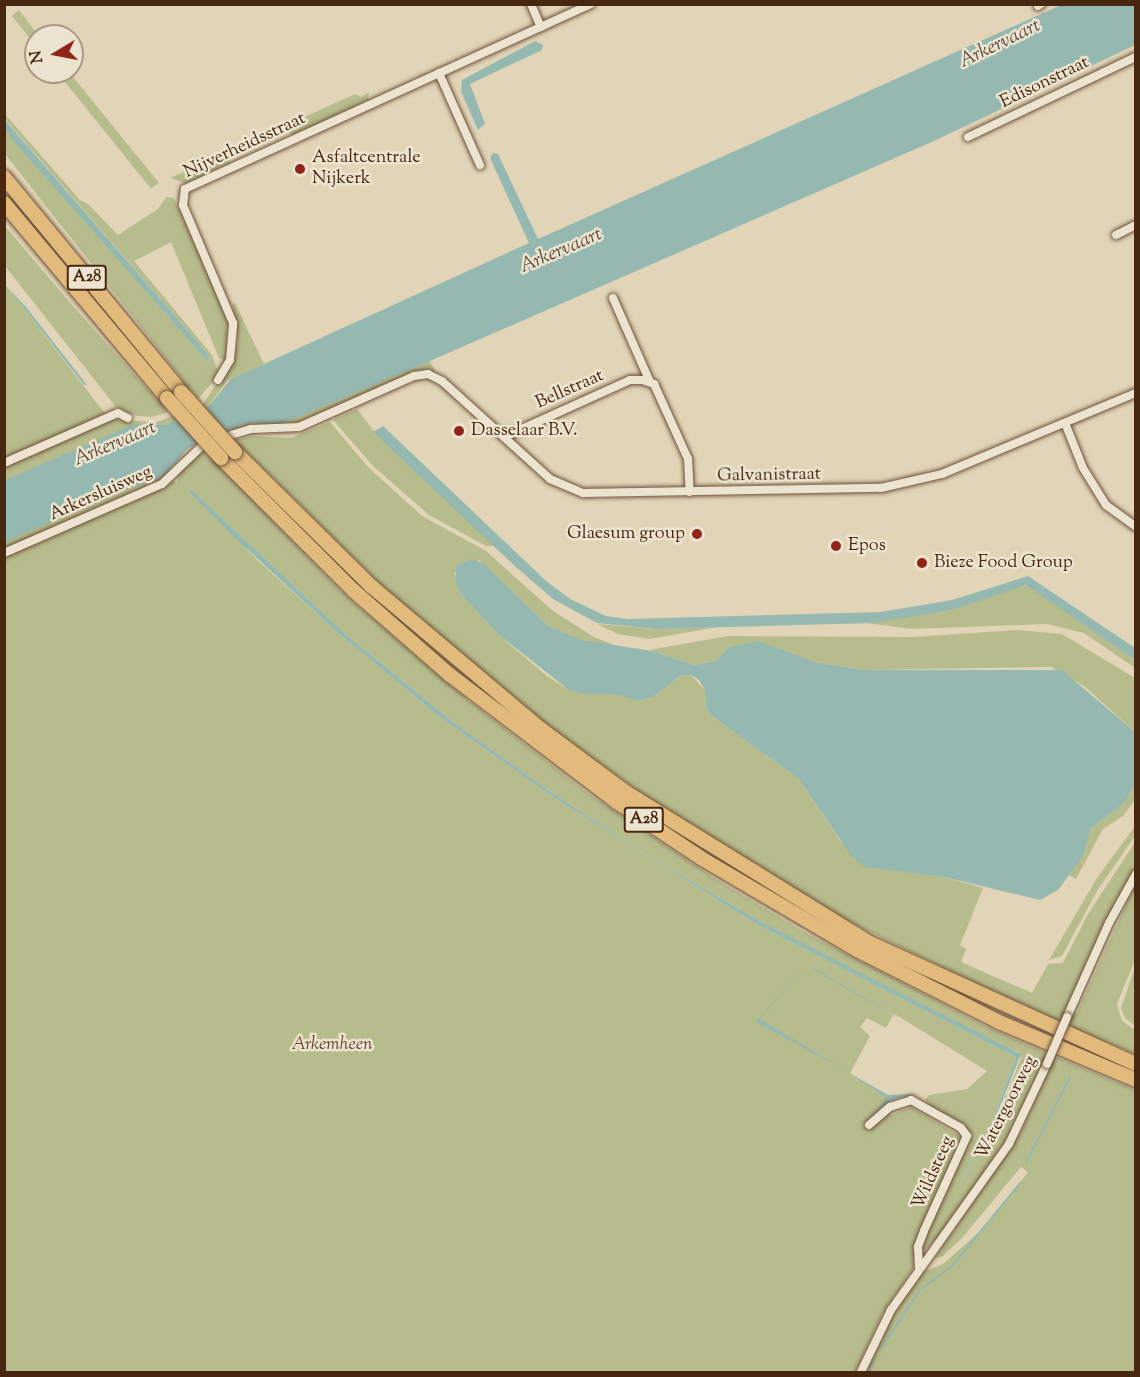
<!DOCTYPE html>
<style>
body{margin:0}
#map{position:relative;width:1140px;height:1377px;overflow:hidden;background:#e2d5b7;font-family:"Sorts Mill Goudy",serif}
div>[style]{position:absolute}
.green>*{inset:0;background:#b7bc8c}
.water>*{inset:0;background:#95b8b0}
.stream>*{height:2px;margin:-1px;padding:0 1px;transform-origin:1px;border-radius:1px;background:#95b8b0}
.roads{filter:drop-shadow(0 0 2px #6e523a) drop-shadow(0 0 2px #6e523a)}
.street>*{height:8px;margin:-4px;padding:0 4px;transform-origin:4px;border-radius:4px;background:#ece4d0}
.highway>*{height:14px;margin:-7px;padding:0 7px;transform-origin:7px;border-radius:7px;background:#e1ba7c}
.bridges{filter:drop-shadow(0 0 2px #6e523a) drop-shadow(0 0 2px #6e523a)}
.street-bridge>*{height:8px;margin:-4px;padding:0 4px;transform-origin:4px;border-radius:4px;background:#ece4d0}
.highway-bridge>*{height:14px;margin:-7px;padding:0 7px;transform-origin:7px;border-radius:7px;background:#e1ba7c}
.dots>*{width:16px;height:16px;translate:-50% -50%;box-sizing:border-box;border:3px solid #ece4d0;border-radius:50%}
span{translate:-50% -50%;white-space:nowrap;text-align:center;line-height:1.15;-webkit-text-stroke:5px #ece4d0;paint-order:stroke}
.shield-label span{padding:2px 4px;background:#ece4d0;border:2px solid;border-radius:4px;-webkit-text-stroke-width:0}
.shield-label{font-size:16px;color:#472710;font-weight:700}
.street-label{font-size:18px;color:#472710}
.poi-label{font-size:18px;color:#472710}
.left{translate:0 -50%;text-align:left}
.right{translate:-100% -50%;text-align:right}
.park-label{font-size:18px;color:#5d4529;font-style:italic}
.water-label{font-size:20px;color:#5a4b38;font-style:italic}
.frame{position:absolute;inset:0;border:6px solid #472710;pointer-events:none}
.north{position:absolute;left:24px;top:24px;width:60px;height:60px;box-sizing:border-box;background:#ece4d0;border:2px solid #aa9883;border-radius:50%;rotate:260deg;font-size:16px;font-weight:700;line-height:24px;text-align:center;color:#472710}
.north::after{content:'';display:block;margin:auto;width:21px;height:27px;background:#8f2418;clip-path:polygon(50% 0,100% 100%,50% 72%,0 100%)}
</style>
<div id="map">
<div class="green">
<div style="clip-path:polygon(19px 10px,39px 36px,36px 36px,36px 46px,12px 16px)"></div>
<div style="clip-path:polygon(57px 72px,69px 72px,159px 183px,151px 188px,148px 185px)"></div>
<div style="clip-path:polygon(369px 92px,368px 100px,293px 135px,285px 131px,231px 155px,229px 163px,186px 183px,170px 178px,355px 94px,361px 97px)"></div>
<div style="clip-path:polygon(4px 113px,80px 200px,88px 204px,118px 235px,158px 209px,166px 197px,174px 198px,228px 319px,226px 361px,219px 358px,171px 242px,134px 261px,212px 355px,219px 375px,198px 399px,5px 154px,5px 129px,209px 363px,208px 354px,5px 119px)"></div>
<div style="clip-path:polygon(4px 225px,72px 305px,168px 412px,152px 417px,137px 416px,116px 407px,5px 266px)"></div>
<div style="clip-path:polygon(evenodd,4px 283px,110px 420px,157px 422px,203px 404px,233px 359px,238px 339px,232px 305px,235px 303px,264px 364px,227px 381px,207px 408px,164px 425px,135px 424px,172px 480px,177px 483px,179px 473px,203px 450px,347px 597px,469px 701px,590px 795px,714px 878px,806px 933px,985px 1026px,1048px 1054px,1001px 1150px,943px 1232px,925px 1250px,922px 1244px,973px 1134px,934px 1110px,925px 1100px,929px 1095px,967px 1089px,987px 1071px,898px 1016px,879px 1007px,893px 1015px,886px 1028px,867px 1018px,860px 1027px,870px 1036px,850px 1073px,891px 1101px,885px 1108px,891px 1115px,911px 1107px,958px 1135px,962px 1144px,917px 1237px,913px 1268px,882px 1315px,855px 1372px,5px 1372px,4px 283px,191px 489px,344px 633px,453px 722px,548px 790px,645px 854px,759px 921px,874px 983px,1018px 1052px,1021px 1058px,1010px 1087px,982px 1145px,957px 1189px,993px 1120px,1016px 1057px,758px 925px,550px 795px,440px 717px,337px 632px,256px 559px,191px 489px)"></div>
<div style="clip-path:polygon(430px 361px,435px 371px,419px 372px,304px 421px,289px 426px,227px 431px,248px 423px,279px 425px)"></div>
<div style="clip-path:polygon(357px 409px,376px 434px,495px 546px,486px 546px,429px 515px,373px 466px,333px 420px)"></div>
<div style="clip-path:polygon(330px 422px,368px 467px,422px 516px,486px 551px,553px 611px,594px 637px,622px 648px,582px 640px,548px 626px,479px 560px,455px 573px,461px 594px,499px 635px,547px 676px,569px 690px,615px 694px,637px 701px,653px 697px,680px 676px,691px 675px,705px 690px,706px 708px,713px 717px,799px 779px,841px 842px,865px 866px,944px 877px,983px 888px,960px 945px,966px 949px,961px 962px,1032px 993px,1048px 964px,1063px 963px,1088px 914px,1135px 842px,1135px 869px,1100px 934px,1060px 1024px,827px 911px,704px 837px,552px 730px,383px 587px,235px 440px,253px 436px,291px 438px)"></div>
<div style="clip-path:polygon(1020px 586px,1030px 586px,1135px 660px,1135px 668px,1084px 633px,1047px 624px,911px 629px,867px 623px,952px 610px)"></div>
<div style="clip-path:polygon(597px 624px,656px 629px,718px 627px,650px 639px,618px 634px)"></div>
<div style="clip-path:polygon(1017px 630px,1062px 634px,1135px 678px,1135px 732px,1084px 686px,1051px 667px,864px 670px,728px 648px,716px 661px,694px 665px,649px 650px,728px 636px,913px 637px)"></div>
<div style="clip-path:polygon(1135px 786px,1135px 800px,1123px 816px,1103px 829px,1076px 879px,1069px 875px,1083px 855px,1091px 828px,1122px 805px)"></div>
<div style="clip-path:polygon(1135px 826px,1135px 836px,1097px 891px,1062px 956px,1049px 960px,1097px 878px)"></div>
<div style="clip-path:polygon(1135px 885px,1135px 960px,1117px 1004px,1122px 1021px,1135px 1030px,1135px 1054px,1067px 1026px,1073px 1011px,1077px 1013px)"></div>
<div style="clip-path:polygon(1135px 967px,1135px 1026px,1125px 1018px,1121px 1008px)"></div>
<div style="clip-path:polygon(1054px 1056px,1135px 1090px,1135px 1372px,865px 1372px,891px 1316px,918px 1274px,943px 1264px,987px 1225px,1028px 1172px,1021px 1167px,963px 1237px,942px 1257px,935px 1258px,1022px 1130px)"></div>
</div>
<div class="water">
<div style="clip-path:polygon(1061px 5px,1135px 5px,1135px 45px,934px 141px,430px 361px,279px 425px,248px 423px,196px 444px,187px 449px,163px 478px,130px 488px,5px 542px,5px 480px,135px 424px,164px 425px,207px 408px,231px 379px,529px 243px,490px 158px,493px 153px,498px 154px,538px 239px)"></div>
<div style="clip-path:polygon(535px 41px,543px 45px,542px 50px,470px 84px,485px 124px,478px 130px,461px 92px,462px 80px)"></div>
<div style="clip-path:polygon(4px 119px,208px 354px,209px 363px,16px 144px,5px 129px)"></div>
<div style="clip-path:polygon(8px 288px,26px 307px,87px 385px,84px 385px)"></div>
<div style="clip-path:polygon(383px 426px,545px 580px,570px 599px,606px 616px,628px 619px,881px 612px,952px 600px,1028px 576px,1135px 648px,1135px 660px,1026px 585px,952px 610px,873px 623px,656px 629px,597px 623px,553px 599px,517px 568px,373px 432px)"></div>
<div style="clip-path:polygon(192px 490px,344px 633px,453px 722px,548px 790px,645px 854px,759px 921px,1021px 1054px,992px 1127px,957px 1189px,993px 1120px,1016px 1057px,758px 925px,550px 795px,440px 717px,337px 632px,235px 538px,189px 492px)"></div>
<div style="clip-path:polygon(471px 559px,483px 563px,548px 626px,582px 640px,652px 651px,694px 665px,716px 661px,728px 648px,758px 641px,814px 662px,864px 670px,1062px 670px,1135px 732px,1135px 786px,1122px 805px,1091px 828px,1083px 856px,1058px 890px,1040px 900px,944px 877px,865px 867px,851px 856px,799px 779px,713px 717px,706px 708px,705px 690px,699px 680px,691px 675px,680px 676px,653px 697px,637px 701px,615px 694px,584px 694px,569px 690px,499px 635px,461px 594px,456px 581px,456px 566px)"></div>
<div style="clip-path:polygon(806px 965px,760px 1019px,843px 1069px,756px 1022px)"></div>
<div style="clip-path:polygon(812px 969px,813px 968px,898px 1017px,897px 1017px)"></div>
<div style="clip-path:polygon(849px 1073px,888px 1095px,918px 1094px,890px 1100px,869px 1119px,886px 1098px)"></div>
</div>
<div class="stream">
<div style="left:1026px;top:1162px;width:95px;rotate:-62.4deg"></div>
<div style="left:882px;top:1347px;width:69px;rotate:-56.3deg"></div>
<div style="left:920px;top:1290px;width:41px;rotate:-37.1deg"></div>
<div style="left:953px;top:1265px;width:106px;rotate:-50.7deg"></div>
<div style="left:868px;top:1372px;width:13px;rotate:-63deg"></div>
</div>
<div class="roads">
<div class="street">
<div style="left:531px;top:4px;width:25px;rotate:67deg"></div>
<div style="left:1038px;top:6px;width:4px;rotate:-34deg"></div>
<div style="left:439px;top:73px;width:101px;rotate:66deg"></div>
<div style="left:968px;top:137px;width:186px;rotate:-25.5deg"></div>
<div style="left:1116px;top:235px;width:22px;rotate:-27deg"></div>
<div style="left:613px;top:298px;width:92px;rotate:66.2deg"></div>
<div style="left:218px;top:380px;width:23px;rotate:-59deg"></div>
<div style="left:230px;top:360px;width:37px;rotate:-85deg"></div>
<div style="left:233px;top:323px;width:128px;rotate:-113deg"></div>
<div style="left:183px;top:205px;width:16px;rotate:-83deg"></div>
<div style="left:185px;top:189px;width:446px;rotate:-24.5deg"></div>
<div style="left:1065px;top:423px;width:48px;rotate:68.2deg"></div>
<div style="left:1083px;top:468px;width:44px;rotate:58.1deg"></div>
<div style="left:1106px;top:505px;width:37px;rotate:36deg"></div>
<div style="left:231px;top:435px;width:21px;rotate:-17deg"></div>
<div style="left:251px;top:429px;width:48px;rotate:-2.4deg"></div>
<div style="left:299px;top:427px;width:126px;rotate:-23.9deg"></div>
<div style="left:414px;top:376px;width:14px;rotate:-8deg"></div>
<div style="left:428px;top:374px;width:16px;rotate:27deg"></div>
<div style="left:442px;top:381px;width:146px;rotate:42.2deg"></div>
<div style="left:550px;top:479px;width:36px;rotate:23deg"></div>
<div style="left:583px;top:493px;width:298px;rotate:-1deg"></div>
<div style="left:881px;top:488px;width:63px;rotate:-12.9deg"></div>
<div style="left:942px;top:474px;width:210px;rotate:-22.7deg"></div>
<div style="left:504px;top:437px;width:138px;rotate:-24.3deg"></div>
<div style="left:630px;top:380px;width:12px"></div>
<div style="left:642px;top:380px;width:13px;rotate:18deg"></div>
<div style="left:654px;top:384px;width:82px;rotate:65.6deg"></div>
<div style="left:688px;top:459px;width:33px;rotate:87deg"></div>
<div style="left:4px;top:463px;width:124px;rotate:-23.7deg"></div>
<div style="left:118px;top:413px;width:11px;rotate:27deg"></div>
<div style="left:4px;top:553px;width:172px;rotate:-23.6deg"></div>
<div style="left:162px;top:484px;width:52px;rotate:-43.5deg"></div>
<div style="left:1067px;top:1017px;width:103px;rotate:-65.9deg"></div>
<div style="left:1109px;top:923px;width:56px;rotate:-61.1deg"></div>
<div style="left:869px;top:1125px;width:28px;rotate:-41deg"></div>
<div style="left:890px;top:1107px;width:22px;rotate:-18deg"></div>
<div style="left:911px;top:1100px;width:57px;rotate:29.2deg"></div>
<div style="left:961px;top:1128px;width:10px;rotate:53deg"></div>
<div style="left:967px;top:1136px;width:104px;rotate:114.4deg"></div>
<div style="left:924px;top:1231px;width:17px;rotate:111deg"></div>
<div style="left:918px;top:1247px;width:20px;rotate:87deg"></div>
<div style="left:861px;top:1372px;width:69px;rotate:-64.2deg"></div>
<div style="left:891px;top:1310px;width:204px;rotate:-54.6deg"></div>
<div style="left:1009px;top:1144px;width:89px;rotate:-64.6deg"></div>
</div>
<div class="highway">
<div style="left:4px;top:177px;width:278px;rotate:50.5deg"></div>
<div style="left:4px;top:203px;width:254px;rotate:50.1deg"></div>
<div style="left:235px;top:452px;width:191px;rotate:44.6deg"></div>
<div style="left:371px;top:586px;width:222px;rotate:40.1deg"></div>
<div style="left:541px;top:729px;width:107px;rotate:36.7deg"></div>
<div style="left:627px;top:793px;width:283px;rotate:31.7deg"></div>
<div style="left:868px;top:942px;width:294px;rotate:24.5deg"></div>
<div style="left:221px;top:458px;width:188px;rotate:45deg"></div>
<div style="left:354px;top:591px;width:128px;rotate:41.2deg"></div>
<div style="left:450px;top:675px;width:210px;rotate:37.3deg"></div>
<div style="left:617px;top:802px;width:101px;rotate:33.7deg"></div>
<div style="left:701px;top:858px;width:181px;rotate:30.5deg"></div>
<div style="left:857px;top:950px;width:159px;rotate:26.9deg"></div>
<div style="left:999px;top:1022px;width:149px;rotate:22.9deg"></div>
</div>
</div>
<div class="bridges">
<div class="street-bridge">
<div style="left:1047px;top:1064px;width:51px;rotate:-66.9deg"></div>
</div>
<div class="highway-bridge">
<div style="left:181px;top:392px;width:81px;rotate:48deg"></div>
<div style="left:167px;top:398px;width:81px;rotate:48deg"></div>
</div>
</div>
<div class="dots">
<div style="left:300px;top:169px;background:#8f2418"></div>
<div style="left:459px;top:431px;background:#8f2418"></div>
<div style="left:697px;top:534px;background:#8f2418"></div>
<div style="left:836px;top:546px;background:#8f2418"></div>
<div style="left:922px;top:563px;background:#8f2418"></div>
</div>
<div class="shield-label">
<span style="left:87px;top:278px">A28</span>
<span style="left:644px;top:820px">A28</span>
</div>
<div class="street-label">
<span style="left:1045px;top:83px;rotate:-26deg">Edisonstraat</span>
<span style="left:245px;top:146px;rotate:-25deg">Nijverheidsstraat</span>
<span style="left:570px;top:390px;rotate:-24deg">Bellstraat</span>
<span style="left:769px;top:476px;rotate:-1deg">Galvanistraat</span>
<span style="left:101px;top:494px;rotate:-24deg">Arkersluisweg</span>
<span style="left:1007px;top:1108px;rotate:-63deg">Watergoorweg</span>
<span style="left:934px;top:1173px;rotate:-66deg">Wildsteeg</span>
</div>
<div class="poi-label">
<span class="left" style="left:312px;top:169px">Asfaltcentrale<br>Nijkerk</span>
<span class="left" style="left:471px;top:431px">Dasselaar B.V.</span>
<span class="right" style="left:685px;top:534px">Glaesum group</span>
<span class="left" style="left:848px;top:546px">Epos</span>
<span class="left" style="left:934px;top:563px">Bieze Food Group</span>
</div>
<div class="park-label">
<span style="left:332px;top:1045px">Arkemheen</span>
</div>
<div class="water-label">
<span style="left:1000px;top:44px;rotate:-26deg">Arkervaart</span>
<span style="left:561px;top:251px;rotate:-23deg">Arkervaart</span>
<span style="left:115px;top:444px;rotate:-23deg">Arkervaart</span>
</div>
<div class="frame"></div>
<div class="north">N</div>
</div>
